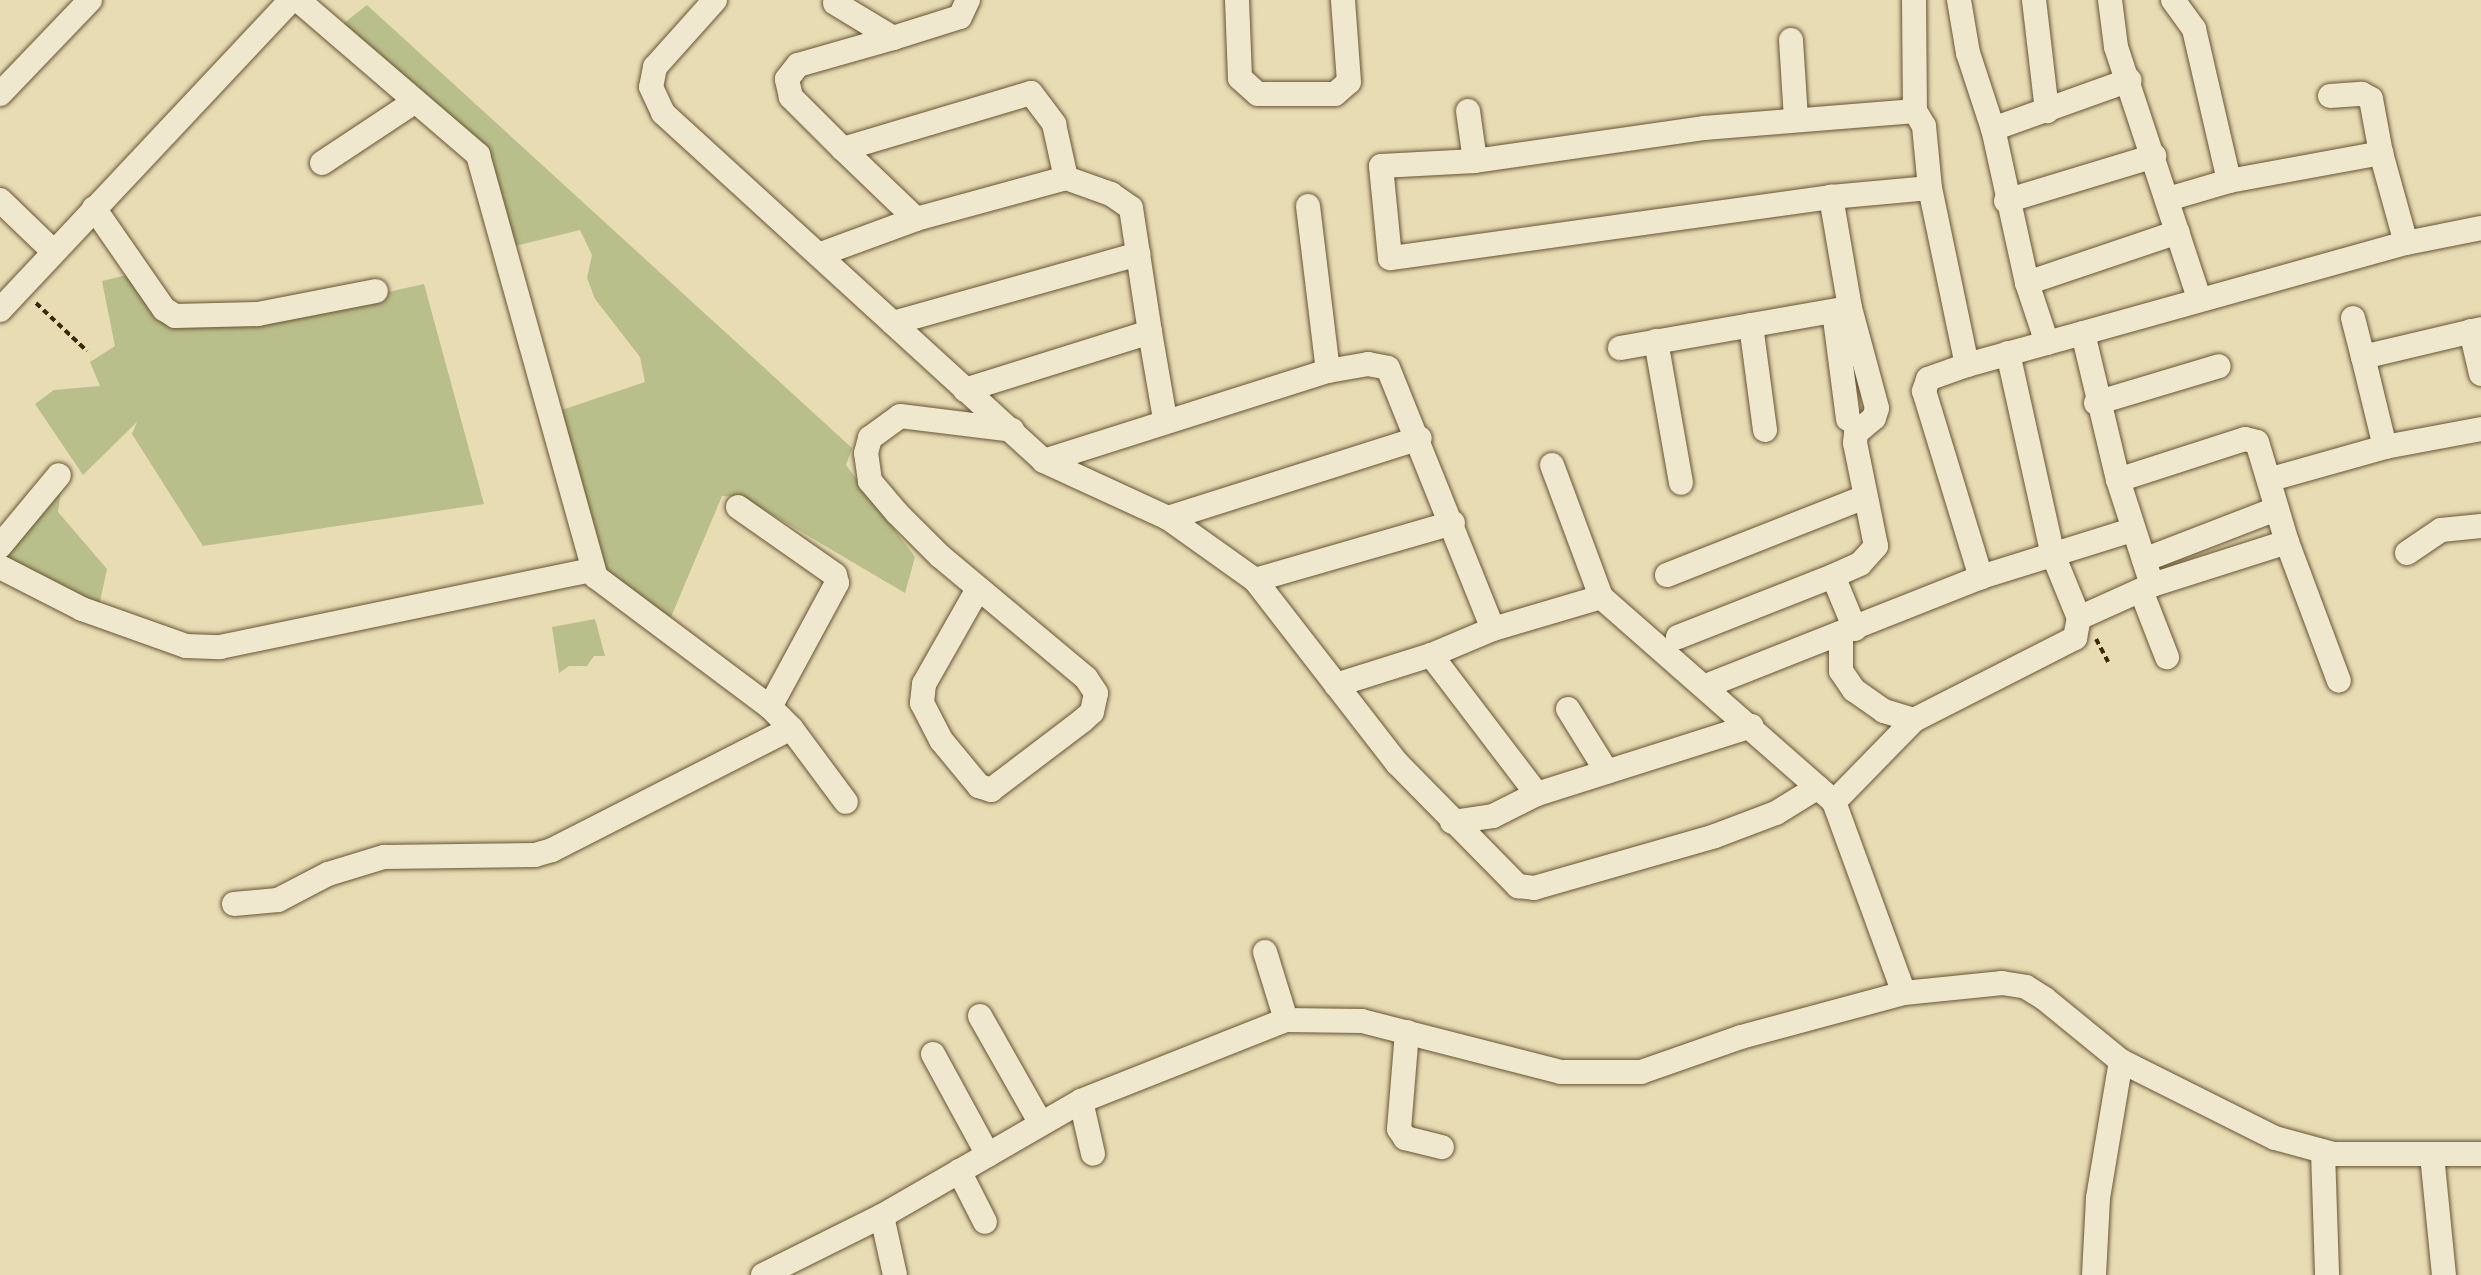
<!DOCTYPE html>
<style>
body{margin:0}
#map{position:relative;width:2481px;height:1275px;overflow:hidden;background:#e7dcb4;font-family:Cardo,serif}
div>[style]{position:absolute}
.green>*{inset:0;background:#b9bf8a}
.path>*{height:4px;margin-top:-2px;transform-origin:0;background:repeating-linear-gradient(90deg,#3e2706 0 6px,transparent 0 10px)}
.roads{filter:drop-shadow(0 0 2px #685432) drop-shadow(0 0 2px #685432)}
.minor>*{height:24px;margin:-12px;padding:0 12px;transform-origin:12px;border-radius:12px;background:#efe8ce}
span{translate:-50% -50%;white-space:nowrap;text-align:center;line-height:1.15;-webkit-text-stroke:7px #efe8ce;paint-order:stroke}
</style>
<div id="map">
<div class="green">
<div style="clip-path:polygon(367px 5px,852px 448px,846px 465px,915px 557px,905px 593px,742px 497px,722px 496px,671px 617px,593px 570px,550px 414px,645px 382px,640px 357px,595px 299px,587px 278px,592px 255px,580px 230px,515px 246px,492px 161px,339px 27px)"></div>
<div style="clip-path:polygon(131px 274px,179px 326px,253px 322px,424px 284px,484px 504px,203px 546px,132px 434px,137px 422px,83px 475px,35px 404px,54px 390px,100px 386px,90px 362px,115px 346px,102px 281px)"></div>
<div style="clip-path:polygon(61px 491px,58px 512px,107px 569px,99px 606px,0 557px)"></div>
<div style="clip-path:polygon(595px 619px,605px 656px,594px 656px,587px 666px,569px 666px,559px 673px,552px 627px)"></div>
</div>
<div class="path">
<div style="left:36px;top:303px;width:70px;rotate:43.3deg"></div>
<div style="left:2096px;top:639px;width:26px;rotate:62deg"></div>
</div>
<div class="roads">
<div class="minor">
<div style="left:298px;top:0;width:238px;rotate:40.7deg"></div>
<div style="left:478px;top:155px;width:438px;rotate:74.4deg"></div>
<div style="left:596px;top:577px;width:217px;rotate:36.8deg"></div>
<div style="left:770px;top:707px;width:30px;rotate:45deg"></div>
<div style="left:715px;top:0;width:90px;rotate:131.8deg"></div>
<div style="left:655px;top:67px;width:20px;rotate:101deg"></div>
<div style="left:651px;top:87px;width:29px;rotate:65deg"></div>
<div style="left:663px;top:113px;width:516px;rotate:42.41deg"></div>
<div style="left:1044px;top:461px;width:136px;rotate:24.7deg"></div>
<div style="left:1168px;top:518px;width:107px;rotate:35.5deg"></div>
<div style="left:1255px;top:580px;width:232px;rotate:52.2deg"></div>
<div style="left:1397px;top:763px;width:173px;rotate:45.5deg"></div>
<div style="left:1518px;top:886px;width:16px;rotate:7deg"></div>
<div style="left:1534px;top:888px;width:188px;rotate:-16deg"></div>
<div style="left:1715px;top:836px;width:65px;rotate:-20.7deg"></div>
<div style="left:1776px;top:813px;width:49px;rotate:-31.8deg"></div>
<div style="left:1237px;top:0;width:78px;rotate:87.8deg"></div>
<div style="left:1240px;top:78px;width:24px;rotate:42deg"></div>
<div style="left:1258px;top:94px;width:77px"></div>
<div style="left:1335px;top:94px;width:18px;rotate:-41deg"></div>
<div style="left:1349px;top:82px;width:82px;rotate:-94.2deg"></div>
<div style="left:1914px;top:0;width:111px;rotate:89.5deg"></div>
<div style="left:1959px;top:0;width:54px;rotate:80.4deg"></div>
<div style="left:1968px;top:53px;width:80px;rotate:71.8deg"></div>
<div style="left:2034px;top:0;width:112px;rotate:83.3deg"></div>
<div style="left:2110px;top:0;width:47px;rotate:82.7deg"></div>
<div style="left:2116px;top:47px;width:264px;rotate:71.7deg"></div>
<div style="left:2173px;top:0;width:36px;rotate:54deg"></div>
<div style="left:2194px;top:29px;width:156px;rotate:77deg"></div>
<div style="left:2229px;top:181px;width:155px;rotate:-10.4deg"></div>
<div style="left:2381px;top:153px;width:93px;rotate:74.5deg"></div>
<div style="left:2406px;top:243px;width:76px;rotate:-11.3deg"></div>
<div style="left:835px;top:3px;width:68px;rotate:31.1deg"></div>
<div style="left:893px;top:38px;width:70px;rotate:-17.4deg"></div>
<div style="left:960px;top:17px;width:19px;rotate:-65deg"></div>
<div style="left:1791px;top:40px;width:80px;rotate:86.4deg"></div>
<div style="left:0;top:94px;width:130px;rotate:-46.2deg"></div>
<div style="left:2330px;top:96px;width:32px;rotate:-4deg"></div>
<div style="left:2362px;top:94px;width:10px;rotate:29deg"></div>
<div style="left:2371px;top:99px;width:55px;rotate:79.5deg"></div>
<div style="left:1468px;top:111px;width:50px;rotate:82deg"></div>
<div style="left:843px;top:149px;width:74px;rotate:-135deg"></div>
<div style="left:791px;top:97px;width:18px;rotate:-103deg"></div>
<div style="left:787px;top:79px;width:18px;rotate:-52deg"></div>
<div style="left:798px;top:65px;width:99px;rotate:-15.9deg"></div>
<div style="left:322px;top:163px;width:110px;rotate:-33.5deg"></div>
<div style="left:1831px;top:197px;width:445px;rotate:172.1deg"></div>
<div style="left:1390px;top:258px;width:92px;rotate:-95.6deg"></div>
<div style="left:1381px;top:166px;width:94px;rotate:-3deg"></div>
<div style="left:1475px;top:161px;width:231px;rotate:-8.2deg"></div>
<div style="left:1704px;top:128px;width:212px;rotate:-4.6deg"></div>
<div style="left:1915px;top:111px;width:17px;rotate:59deg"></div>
<div style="left:1924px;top:126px;width:62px;rotate:84.5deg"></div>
<div style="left:1930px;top:188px;width:181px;rotate:78.2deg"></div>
<div style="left:2168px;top:199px;width:64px;rotate:-16.4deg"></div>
<div style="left:0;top:200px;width:74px;rotate:43.9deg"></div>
<div style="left:2006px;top:201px;width:155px;rotate:-16.9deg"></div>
<div style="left:1308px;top:206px;width:166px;rotate:83.1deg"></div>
<div style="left:94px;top:208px;width:123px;rotate:55.3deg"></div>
<div style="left:164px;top:309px;width:13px;rotate:32deg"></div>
<div style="left:175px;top:316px;width:83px;rotate:-1.4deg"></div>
<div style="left:258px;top:314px;width:120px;rotate:-11deg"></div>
<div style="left:916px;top:219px;width:101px;rotate:-136.2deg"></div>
<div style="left:843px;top:149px;width:196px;rotate:-16.6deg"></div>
<div style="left:1031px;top:93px;width:39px;rotate:53deg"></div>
<div style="left:1054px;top:124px;width:55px;rotate:77.5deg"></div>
<div style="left:821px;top:254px;width:101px;rotate:-20.2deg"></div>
<div style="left:916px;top:219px;width:156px;rotate:-15.3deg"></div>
<div style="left:1066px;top:178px;width:48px;rotate:19.6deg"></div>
<div style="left:1111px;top:194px;width:24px;rotate:35deg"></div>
<div style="left:1131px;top:208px;width:125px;rotate:81.3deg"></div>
<div style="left:2027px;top:283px;width:159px;rotate:-18.7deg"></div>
<div style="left:0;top:310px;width:425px;rotate:-46.8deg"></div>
<div style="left:1834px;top:311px;width:109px;rotate:82.6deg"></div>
<div style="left:2353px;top:318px;width:40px;rotate:75.6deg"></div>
<div style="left:893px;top:323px;width:255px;rotate:-15.7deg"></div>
<div style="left:1751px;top:325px;width:106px;rotate:82.4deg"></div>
<div style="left:2471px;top:331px;width:44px;rotate:76.9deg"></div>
<div style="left:2083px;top:333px;width:120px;rotate:164.6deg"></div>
<div style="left:1967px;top:365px;width:41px;rotate:160.3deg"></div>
<div style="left:1928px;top:379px;width:13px;rotate:108deg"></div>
<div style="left:1924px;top:391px;width:195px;rotate:73deg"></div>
<div style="left:1981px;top:577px;width:158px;rotate:-17.3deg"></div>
<div style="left:1656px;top:341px;width:144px;rotate:80deg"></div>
<div style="left:2047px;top:343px;width:63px;rotate:-108.4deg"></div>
<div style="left:2027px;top:283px;width:158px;rotate:-102.4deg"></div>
<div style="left:1993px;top:129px;width:145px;rotate:-19.7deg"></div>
<div style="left:1620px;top:348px;width:233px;rotate:-9.9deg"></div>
<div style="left:2008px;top:353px;width:204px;rotate:77.5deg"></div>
<div style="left:2052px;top:552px;width:71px;rotate:67.8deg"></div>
<div style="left:965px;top:390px;width:194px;rotate:-17.4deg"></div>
<div style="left:1150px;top:332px;width:88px;rotate:80.2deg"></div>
<div style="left:2096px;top:403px;width:128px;rotate:-16.7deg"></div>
<div style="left:2385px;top:447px;width:98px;rotate:-10.6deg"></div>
<div style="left:1044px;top:461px;width:298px;rotate:-17.6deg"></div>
<div style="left:1328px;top:371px;width:41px;rotate:-9.9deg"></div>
<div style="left:1368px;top:364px;width:20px;rotate:11deg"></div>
<div style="left:1388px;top:368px;width:281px;rotate:68.1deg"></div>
<div style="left:1493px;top:629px;width:67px;rotate:157.2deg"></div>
<div style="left:1552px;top:465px;width:141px;rotate:69.6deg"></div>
<div style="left:1601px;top:597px;width:310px;rotate:41.3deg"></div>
<div style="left:1834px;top:802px;width:203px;rotate:69.9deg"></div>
<div style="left:2275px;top:478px;width:114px;rotate:-15.7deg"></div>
<div style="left:2385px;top:447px;width:93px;rotate:-103.7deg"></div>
<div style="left:2363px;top:357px;width:121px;rotate:-13.3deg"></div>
<div style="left:2118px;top:480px;width:151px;rotate:-103.4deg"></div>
<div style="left:2083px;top:333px;width:335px;rotate:-15.6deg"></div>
<div style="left:738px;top:507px;width:118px;rotate:35deg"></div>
<div style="left:835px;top:575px;width:8px;rotate:76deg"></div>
<div style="left:837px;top:583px;width:141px;rotate:118.4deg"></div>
<div style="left:1168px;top:518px;width:264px;rotate:-17.6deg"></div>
<div style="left:2287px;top:542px;width:142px;rotate:162.3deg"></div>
<div style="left:2152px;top:585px;width:110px;rotate:-107.9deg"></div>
<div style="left:2118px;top:480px;width:133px;rotate:-17.9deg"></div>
<div style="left:2245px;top:439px;width:12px;rotate:14deg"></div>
<div style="left:2257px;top:442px;width:104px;rotate:73.3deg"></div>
<div style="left:2287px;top:542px;width:148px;rotate:69.5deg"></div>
<div style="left:0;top:546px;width:92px;rotate:-50.3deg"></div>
<div style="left:2407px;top:553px;width:41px;rotate:-34.1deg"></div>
<div style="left:2441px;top:530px;width:40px;rotate:-5.7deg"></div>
<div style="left:2144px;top:560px;width:142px;rotate:-21.1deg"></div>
<div style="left:0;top:567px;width:92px;rotate:27.1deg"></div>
<div style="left:82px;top:609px;width:110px;rotate:19.6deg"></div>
<div style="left:186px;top:646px;width:34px;rotate:2deg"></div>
<div style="left:220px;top:647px;width:381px;rotate:-11.7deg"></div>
<div style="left:1667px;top:575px;width:213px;rotate:-21.5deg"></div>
<div style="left:1255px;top:580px;width:206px;rotate:-16.1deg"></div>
<div style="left:978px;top:589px;width:109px;rotate:119.6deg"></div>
<div style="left:924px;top:684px;width:19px;rotate:96deg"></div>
<div style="left:922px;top:703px;width:42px;rotate:62.8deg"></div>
<div style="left:941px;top:740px;width:60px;rotate:50.4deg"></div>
<div style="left:979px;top:786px;width:13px;rotate:18deg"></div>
<div style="left:991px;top:790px;width:114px;rotate:-37.2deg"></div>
<div style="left:1082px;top:721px;width:13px;rotate:-42deg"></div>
<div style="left:1092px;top:712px;width:19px;rotate:-78deg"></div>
<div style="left:1096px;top:693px;width:18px;rotate:-124deg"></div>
<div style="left:1086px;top:678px;width:190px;rotate:-140.1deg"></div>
<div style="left:940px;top:556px;width:61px;rotate:-135deg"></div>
<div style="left:897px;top:513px;width:42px;rotate:-130.2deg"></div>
<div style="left:870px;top:481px;width:28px;rotate:-98deg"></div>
<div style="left:866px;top:453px;width:16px;rotate:-75deg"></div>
<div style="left:870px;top:438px;width:37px;rotate:-36deg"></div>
<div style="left:900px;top:416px;width:113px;rotate:7.1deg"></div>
<div style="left:2142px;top:593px;width:69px;rotate:68.7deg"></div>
<div style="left:1493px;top:629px;width:113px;rotate:-16.5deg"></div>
<div style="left:1855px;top:629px;width:57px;rotate:-112.5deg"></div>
<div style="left:1833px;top:576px;width:30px;rotate:-24deg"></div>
<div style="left:1860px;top:564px;width:24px;rotate:-48deg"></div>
<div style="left:1876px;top:546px;width:105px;rotate:-101.5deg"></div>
<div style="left:1855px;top:443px;width:10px;rotate:-84deg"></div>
<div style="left:1856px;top:433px;width:23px;rotate:-40deg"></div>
<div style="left:1874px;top:418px;width:10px;rotate:-73deg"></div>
<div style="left:1877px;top:408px;width:104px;rotate:-105.1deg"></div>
<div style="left:1850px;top:308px;width:113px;rotate:-99.7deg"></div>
<div style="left:1831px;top:197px;width:99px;rotate:-5.2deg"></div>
<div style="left:1841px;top:635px;width:36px;rotate:90deg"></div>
<div style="left:1841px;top:671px;width:23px;rotate:56deg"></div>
<div style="left:1854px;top:690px;width:37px;rotate:35deg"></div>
<div style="left:1884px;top:711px;width:31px;rotate:17deg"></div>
<div style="left:1678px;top:637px;width:167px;rotate:-21.5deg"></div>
<div style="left:1336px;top:685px;width:100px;rotate:-17.5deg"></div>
<div style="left:1431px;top:655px;width:175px;rotate:52.7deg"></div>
<div style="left:1706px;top:686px;width:296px;rotate:-21.6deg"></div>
<div style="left:1568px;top:709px;width:74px;rotate:58.2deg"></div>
<div style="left:1834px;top:802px;width:115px;rotate:-45.7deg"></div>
<div style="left:1914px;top:720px;width:181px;rotate:-27deg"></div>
<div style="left:2075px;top:638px;width:20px;rotate:-79deg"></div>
<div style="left:2079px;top:618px;width:80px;rotate:-24.3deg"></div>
<div style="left:1452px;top:822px;width:41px;rotate:-8.3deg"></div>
<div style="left:1493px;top:816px;width:49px;rotate:-26.6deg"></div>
<div style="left:1537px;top:794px;width:225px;rotate:-17.6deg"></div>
<div style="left:234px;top:904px;width:44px;rotate:-5.2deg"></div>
<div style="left:278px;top:900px;width:56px;rotate:-27.5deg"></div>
<div style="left:328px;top:874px;width:59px;rotate:-16.9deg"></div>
<div style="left:384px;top:857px;width:151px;rotate:-0.8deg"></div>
<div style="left:535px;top:855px;width:18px;rotate:-16deg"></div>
<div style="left:552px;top:850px;width:268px;rotate:-27deg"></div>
<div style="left:791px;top:728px;width:92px;rotate:53.4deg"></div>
<div style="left:1265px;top:952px;width:71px;rotate:72.8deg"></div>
<div style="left:980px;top:1016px;width:122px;rotate:60.5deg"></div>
<div style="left:1407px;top:1032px;width:97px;rotate:94.7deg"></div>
<div style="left:1399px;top:1129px;width:11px;rotate:56deg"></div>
<div style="left:1405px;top:1138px;width:38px;rotate:14deg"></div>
<div style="left:933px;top:1054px;width:115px;rotate:61.4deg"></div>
<div style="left:1081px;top:1101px;width:54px;rotate:77.2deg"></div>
<div style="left:2323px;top:1152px;width:123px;rotate:88.1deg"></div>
<div style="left:2432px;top:1155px;width:121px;rotate:84.3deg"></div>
<div style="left:959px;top:1171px;width:57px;rotate:63deg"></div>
<div style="left:882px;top:1216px;width:60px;rotate:77.6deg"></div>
<div style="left:763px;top:1275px;width:133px;rotate:-26.4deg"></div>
<div style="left:882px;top:1216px;width:230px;rotate:-30deg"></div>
<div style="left:1081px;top:1101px;width:220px;rotate:-21.6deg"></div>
<div style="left:1286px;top:1020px;width:76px;rotate:0.8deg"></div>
<div style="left:1362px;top:1021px;width:205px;rotate:14.4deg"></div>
<div style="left:1561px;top:1072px;width:80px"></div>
<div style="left:1641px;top:1072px;width:106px;rotate:-19.3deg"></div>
<div style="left:1741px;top:1037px;width:169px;rotate:-15.1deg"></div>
<div style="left:1904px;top:993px;width:99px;rotate:-5.8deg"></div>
<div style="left:2002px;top:983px;width:24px;rotate:9deg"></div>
<div style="left:2026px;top:987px;width:22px;rotate:32deg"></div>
<div style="left:2045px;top:999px;width:98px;rotate:39.2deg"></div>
<div style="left:2121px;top:1061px;width:172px;rotate:26.6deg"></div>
<div style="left:2275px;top:1138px;width:61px;rotate:15.2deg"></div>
<div style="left:2334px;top:1154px;width:147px"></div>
<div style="left:2094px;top:1275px;width:77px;rotate:-87deg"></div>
<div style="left:2098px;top:1198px;width:139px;rotate:-80.5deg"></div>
</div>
</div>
</div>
